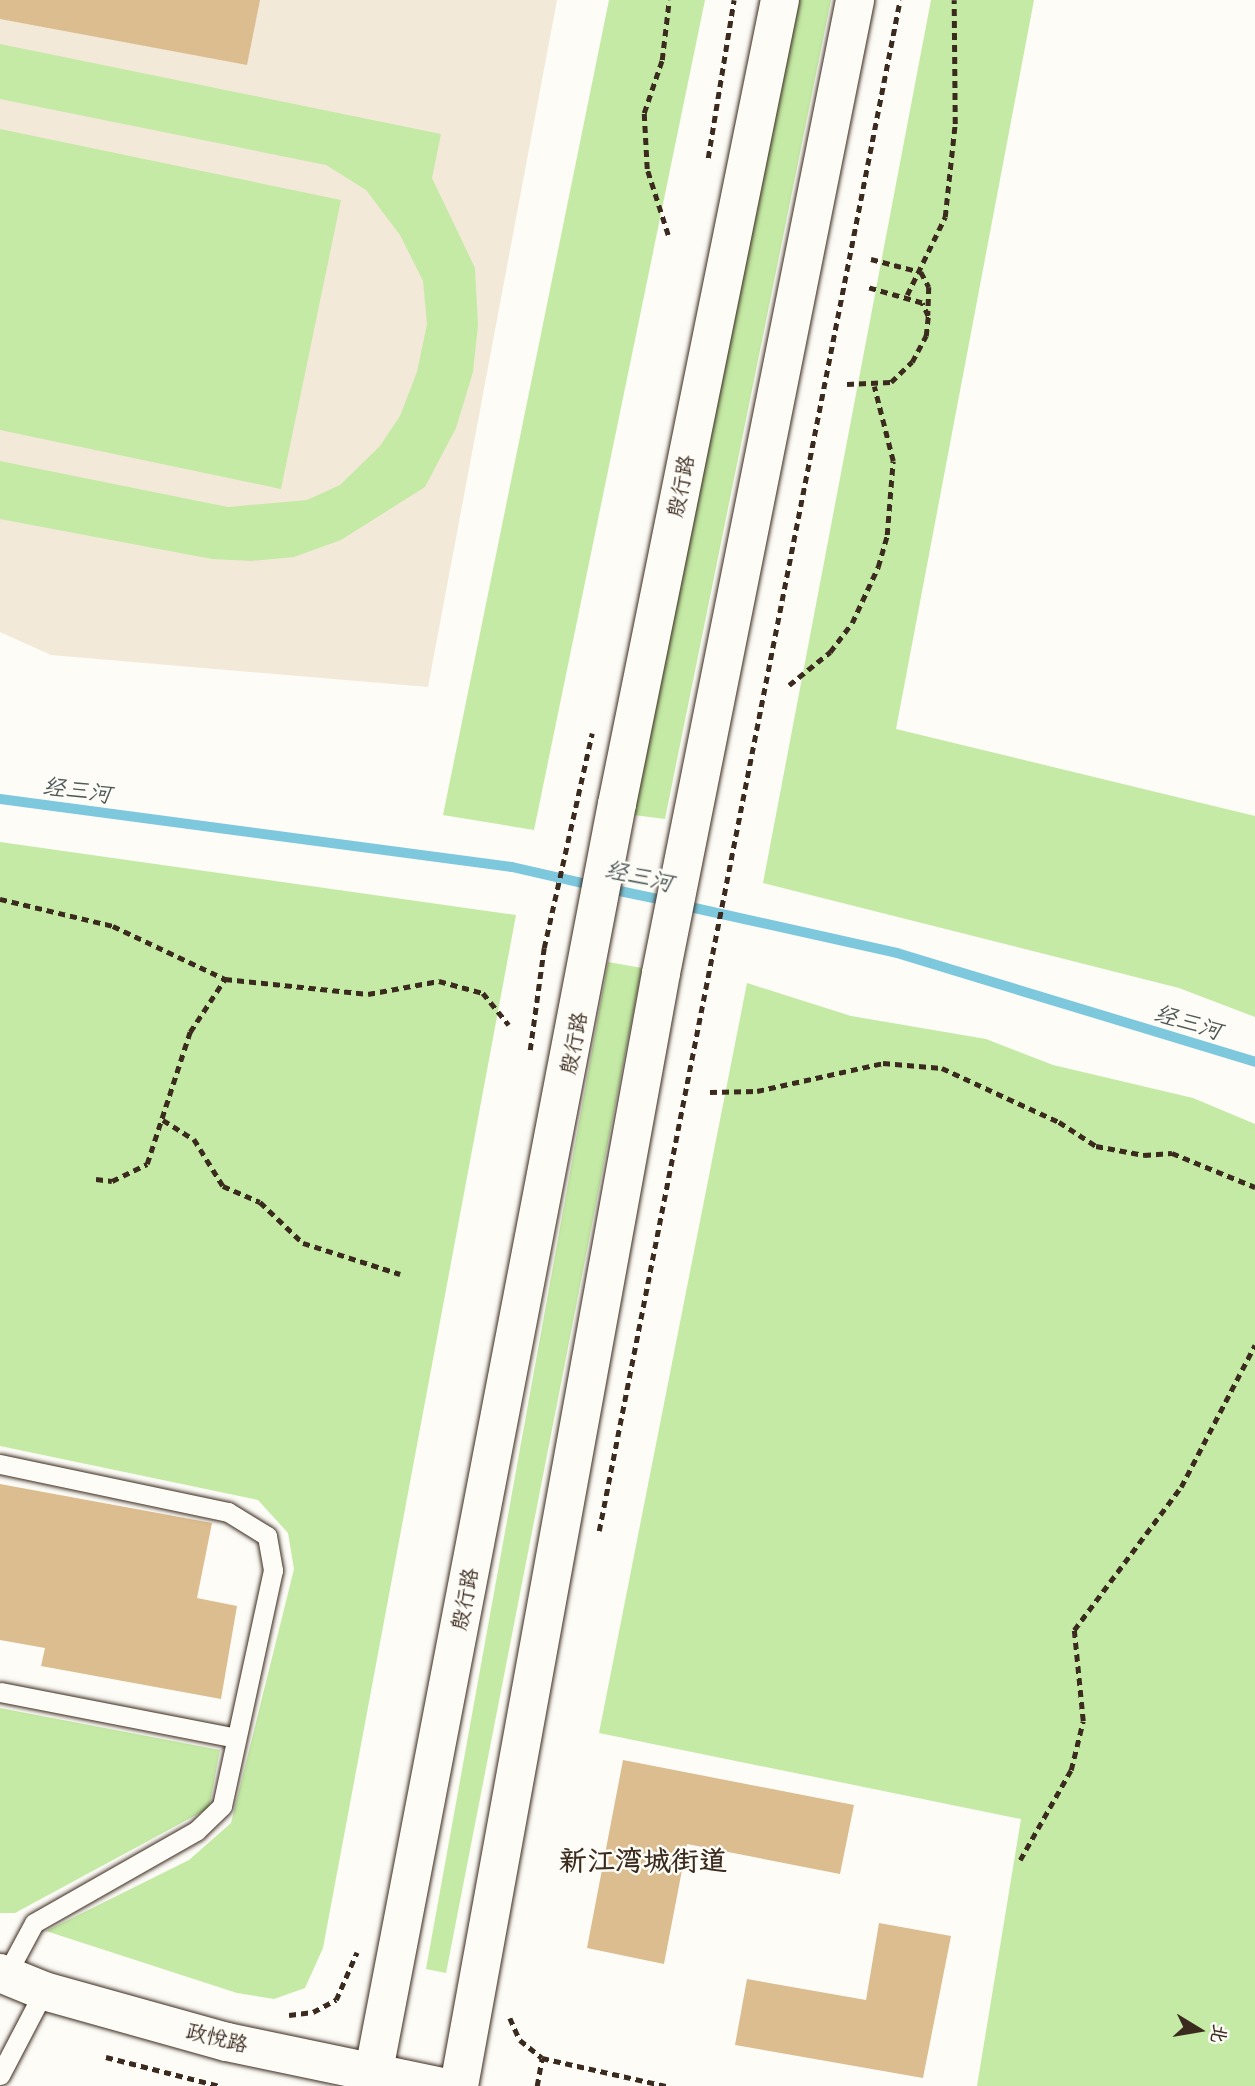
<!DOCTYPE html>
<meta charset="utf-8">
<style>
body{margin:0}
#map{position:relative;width:1255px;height:2086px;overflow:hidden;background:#fdfcf7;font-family:"Patrick Hand","LXGW WenKai TC",sans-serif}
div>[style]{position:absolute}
.built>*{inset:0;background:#f3e9d8}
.green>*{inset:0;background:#c4eaa5}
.stream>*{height:10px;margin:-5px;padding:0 5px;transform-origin:5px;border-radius:5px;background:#7dc8dd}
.building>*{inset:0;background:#dcbd8f}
.path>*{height:4.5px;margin-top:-2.25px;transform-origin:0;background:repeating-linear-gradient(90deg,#3b2a1e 0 7px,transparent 0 12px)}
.roads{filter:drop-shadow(0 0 2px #3b2a1e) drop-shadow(0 0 2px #3b2a1e)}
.service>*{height:19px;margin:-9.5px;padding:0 9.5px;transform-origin:9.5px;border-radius:9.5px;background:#fdfcf7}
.minor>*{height:38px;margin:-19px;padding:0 19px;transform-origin:19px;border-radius:19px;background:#fdfcf7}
.secondary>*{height:38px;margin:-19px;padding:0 19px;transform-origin:19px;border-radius:19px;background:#fdfcf7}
span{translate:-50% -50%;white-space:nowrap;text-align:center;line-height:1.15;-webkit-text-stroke:5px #fdfcf7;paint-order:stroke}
.street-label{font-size:21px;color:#3b2a1e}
.water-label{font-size:23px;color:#4f5957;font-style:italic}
.district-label{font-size:28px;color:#3b2a1e;font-weight:700}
.north{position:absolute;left:1164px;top:1995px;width:70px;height:70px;-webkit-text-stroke:5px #fdfcf7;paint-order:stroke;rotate:101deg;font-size:19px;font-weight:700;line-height:28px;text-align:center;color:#3b2a1e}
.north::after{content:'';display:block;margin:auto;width:24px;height:32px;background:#3b2a1e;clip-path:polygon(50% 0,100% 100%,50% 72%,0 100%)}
</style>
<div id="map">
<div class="built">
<div style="clip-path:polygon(0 0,557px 0,428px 687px,51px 655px,0 632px)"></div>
</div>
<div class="green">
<div style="clip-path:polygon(609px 0,705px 0,534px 830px,443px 815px)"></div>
<div style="clip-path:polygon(796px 0,831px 0,665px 819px,634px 815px)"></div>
<div style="clip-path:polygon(931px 0,1034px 0,896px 729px,1255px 816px,1255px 1017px,1179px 988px,763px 883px)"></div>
<div style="clip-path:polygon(0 44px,441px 134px,432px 178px,475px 268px,478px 325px,473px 372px,456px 428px,425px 487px,341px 540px,294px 557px,251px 561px,212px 559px,0 519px,0 461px,228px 507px,307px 500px,340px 485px,380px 446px,400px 416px,417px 372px,427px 324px,423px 281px,400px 235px,366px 190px,326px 165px,0 99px)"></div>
<div style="clip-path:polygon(0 129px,341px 200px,281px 489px,0 430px)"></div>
<div style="clip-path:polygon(0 842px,516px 915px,323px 1948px,305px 1988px,274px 1999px,237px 1993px,46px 1931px,189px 1860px,231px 1823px,294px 1569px,288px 1533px,258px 1500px,0 1446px)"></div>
<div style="clip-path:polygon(608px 962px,642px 968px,446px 1973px,426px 1969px)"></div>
<div style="clip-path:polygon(747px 983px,851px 1016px,986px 1039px,1053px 1065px,1193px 1098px,1255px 1124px,1255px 2086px,977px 2086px,1021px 1819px,599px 1733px)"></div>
<div style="clip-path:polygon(0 1708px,220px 1750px,209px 1808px,15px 1913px,0 1913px)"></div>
</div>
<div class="stream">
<div style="left:0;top:799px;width:516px;rotate:7.57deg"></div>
<div style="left:512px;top:867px;width:85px;rotate:12.9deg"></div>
<div style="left:610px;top:889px;width:58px;rotate:11.9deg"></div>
<div style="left:681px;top:905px;width:221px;rotate:12.5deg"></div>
<div style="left:897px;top:953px;width:374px;rotate:16.9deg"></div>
</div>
<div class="building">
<div style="clip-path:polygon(0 0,260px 0,247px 65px,0 19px)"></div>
<div style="clip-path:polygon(0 1484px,212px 1523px,197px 1598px,237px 1606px,221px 1699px,41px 1666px,45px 1648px,0 1640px)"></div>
<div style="clip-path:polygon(623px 1760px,854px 1805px,840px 1874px,687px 1844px,664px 1964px,587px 1948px)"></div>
<div style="clip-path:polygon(879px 1923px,951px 1936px,923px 2078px,735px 2045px,747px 1979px,866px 2000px)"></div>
</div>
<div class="path">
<div style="left:708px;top:158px;width:160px;rotate:-80.7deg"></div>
<div style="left:668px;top:235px;width:69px;rotate:-107.7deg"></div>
<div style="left:647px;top:169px;width:56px;rotate:-93.1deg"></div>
<div style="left:644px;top:113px;width:56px;rotate:-71.2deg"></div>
<div style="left:662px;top:60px;width:60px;rotate:-83.3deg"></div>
<div style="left:871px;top:259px;width:52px;rotate:14.6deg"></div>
<div style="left:921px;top:272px;width:17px;rotate:62deg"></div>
<div style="left:929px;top:287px;width:28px;rotate:92deg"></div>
<div style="left:907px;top:295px;width:87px;rotate:-64deg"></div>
<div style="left:945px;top:217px;width:94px;rotate:-83.9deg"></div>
<div style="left:955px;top:124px;width:124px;rotate:-90.5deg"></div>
<div style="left:847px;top:384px;width:44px;rotate:-2.6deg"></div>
<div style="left:891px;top:382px;width:29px;rotate:-44deg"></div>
<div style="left:912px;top:362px;width:30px;rotate:-62deg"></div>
<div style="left:926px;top:336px;width:20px;rotate:-84deg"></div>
<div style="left:928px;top:316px;width:14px;rotate:-115deg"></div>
<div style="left:922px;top:303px;width:58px;rotate:-164.1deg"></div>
<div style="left:789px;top:685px;width:53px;rotate:-38.8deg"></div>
<div style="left:830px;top:652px;width:36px;rotate:-53deg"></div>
<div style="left:852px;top:623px;width:62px;rotate:-65.1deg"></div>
<div style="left:878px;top:567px;width:33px;rotate:-74deg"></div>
<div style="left:887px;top:535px;width:74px;rotate:-85.4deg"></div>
<div style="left:893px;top:461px;width:77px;rotate:-104.2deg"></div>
<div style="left:0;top:899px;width:116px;rotate:13.4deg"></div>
<div style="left:113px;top:926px;width:124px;rotate:25.3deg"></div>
<div style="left:225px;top:979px;width:144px;rotate:6deg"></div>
<div style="left:368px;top:994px;width:72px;rotate:-10.4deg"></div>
<div style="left:439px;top:981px;width:46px;rotate:15.3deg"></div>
<div style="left:483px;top:993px;width:41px;rotate:50.9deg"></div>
<div style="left:530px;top:1050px;width:103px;rotate:-82.2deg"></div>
<div style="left:544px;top:948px;width:220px;rotate:-77.4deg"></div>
<div style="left:710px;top:1092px;width:47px;rotate:-1.2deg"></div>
<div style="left:757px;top:1091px;width:129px;rotate:-12.5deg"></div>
<div style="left:883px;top:1063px;width:59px;rotate:4.8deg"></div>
<div style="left:942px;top:1068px;width:129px;rotate:24.8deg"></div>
<div style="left:1059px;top:1122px;width:44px;rotate:33deg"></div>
<div style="left:1096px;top:1146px;width:49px;rotate:10.6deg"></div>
<div style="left:1144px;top:1155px;width:28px;rotate:-4deg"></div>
<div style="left:1172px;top:1153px;width:90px;rotate:22.3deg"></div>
<div style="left:163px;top:1120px;width:36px;rotate:32deg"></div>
<div style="left:194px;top:1139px;width:55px;rotate:58.3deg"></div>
<div style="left:223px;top:1186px;width:40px;rotate:23.4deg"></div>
<div style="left:260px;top:1202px;width:59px;rotate:43.6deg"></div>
<div style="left:303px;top:1243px;width:102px;rotate:17.7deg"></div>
<div style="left:96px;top:1179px;width:16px;rotate:7deg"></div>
<div style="left:112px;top:1181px;width:39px;rotate:-26deg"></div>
<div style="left:147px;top:1164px;width:139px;rotate:-72deg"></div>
<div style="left:190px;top:1032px;width:64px;rotate:-56.6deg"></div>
<div style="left:599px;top:1531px;width:1560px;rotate:-78.88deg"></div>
<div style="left:1020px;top:1860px;width:103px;rotate:-60.5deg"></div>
<div style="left:1071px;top:1770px;width:50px;rotate:-76.2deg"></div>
<div style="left:1083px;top:1721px;width:91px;rotate:-95.6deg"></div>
<div style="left:1074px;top:1630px;width:179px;rotate:-53.2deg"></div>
<div style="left:1181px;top:1487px;width:160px;rotate:-62.5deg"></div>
<div style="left:289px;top:2015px;width:24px;rotate:-7deg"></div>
<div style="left:313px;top:2012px;width:26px;rotate:-28deg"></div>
<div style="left:336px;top:2000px;width:52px;rotate:-66.4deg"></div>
<div style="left:510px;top:2018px;width:24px;rotate:66deg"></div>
<div style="left:520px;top:2040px;width:28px;rotate:39deg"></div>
<div style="left:542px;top:2058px;width:127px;rotate:12.7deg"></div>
<div style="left:106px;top:2057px;width:118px;rotate:14.3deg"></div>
<div style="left:537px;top:2086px;width:28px;rotate:-80deg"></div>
</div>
<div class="roads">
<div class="service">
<div style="left:0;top:1464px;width:233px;rotate:11.9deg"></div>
<div style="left:228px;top:1512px;width:46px;rotate:31.6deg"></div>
<div style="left:267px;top:1536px;width:35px;rotate:80deg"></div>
<div style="left:273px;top:1570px;width:241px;rotate:102.2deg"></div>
<div style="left:222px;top:1806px;width:36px;rotate:136deg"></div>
<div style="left:196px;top:1831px;width:186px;rotate:150.4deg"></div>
<div style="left:34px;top:1923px;width:59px;rotate:118.3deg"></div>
<div style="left:0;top:1692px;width:240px;rotate:11deg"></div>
<div style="left:0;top:2075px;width:95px;rotate:-62.4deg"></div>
</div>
<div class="minor">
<div style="left:0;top:1973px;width:48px;rotate:22.2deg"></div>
<div style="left:44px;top:1991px;width:190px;rotate:15.6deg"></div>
<div style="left:227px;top:2042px;width:216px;rotate:11.8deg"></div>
</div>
<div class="secondary">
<div style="left:371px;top:2086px;width:1305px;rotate:-79.14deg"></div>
<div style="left:617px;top:804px;width:820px;rotate:-78.54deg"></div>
<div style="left:459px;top:2086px;width:1131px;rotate:-79.71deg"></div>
<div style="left:661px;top:973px;width:992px;rotate:-78.72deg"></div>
</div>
</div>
<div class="street-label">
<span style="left:681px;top:486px;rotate:-79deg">殷行路</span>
<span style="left:574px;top:1043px;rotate:-79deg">殷行路</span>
<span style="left:465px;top:1599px;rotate:-79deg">殷行路</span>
<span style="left:217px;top:2038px;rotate:14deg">政悦路</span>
</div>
<div class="water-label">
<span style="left:77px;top:790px;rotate:8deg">经三河</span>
<span style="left:639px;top:876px;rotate:13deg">经三河</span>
<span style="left:1188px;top:1022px;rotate:17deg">经三河</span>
</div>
<div class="district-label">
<span style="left:643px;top:1860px">新江湾城街道</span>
</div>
<div class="north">北</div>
</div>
